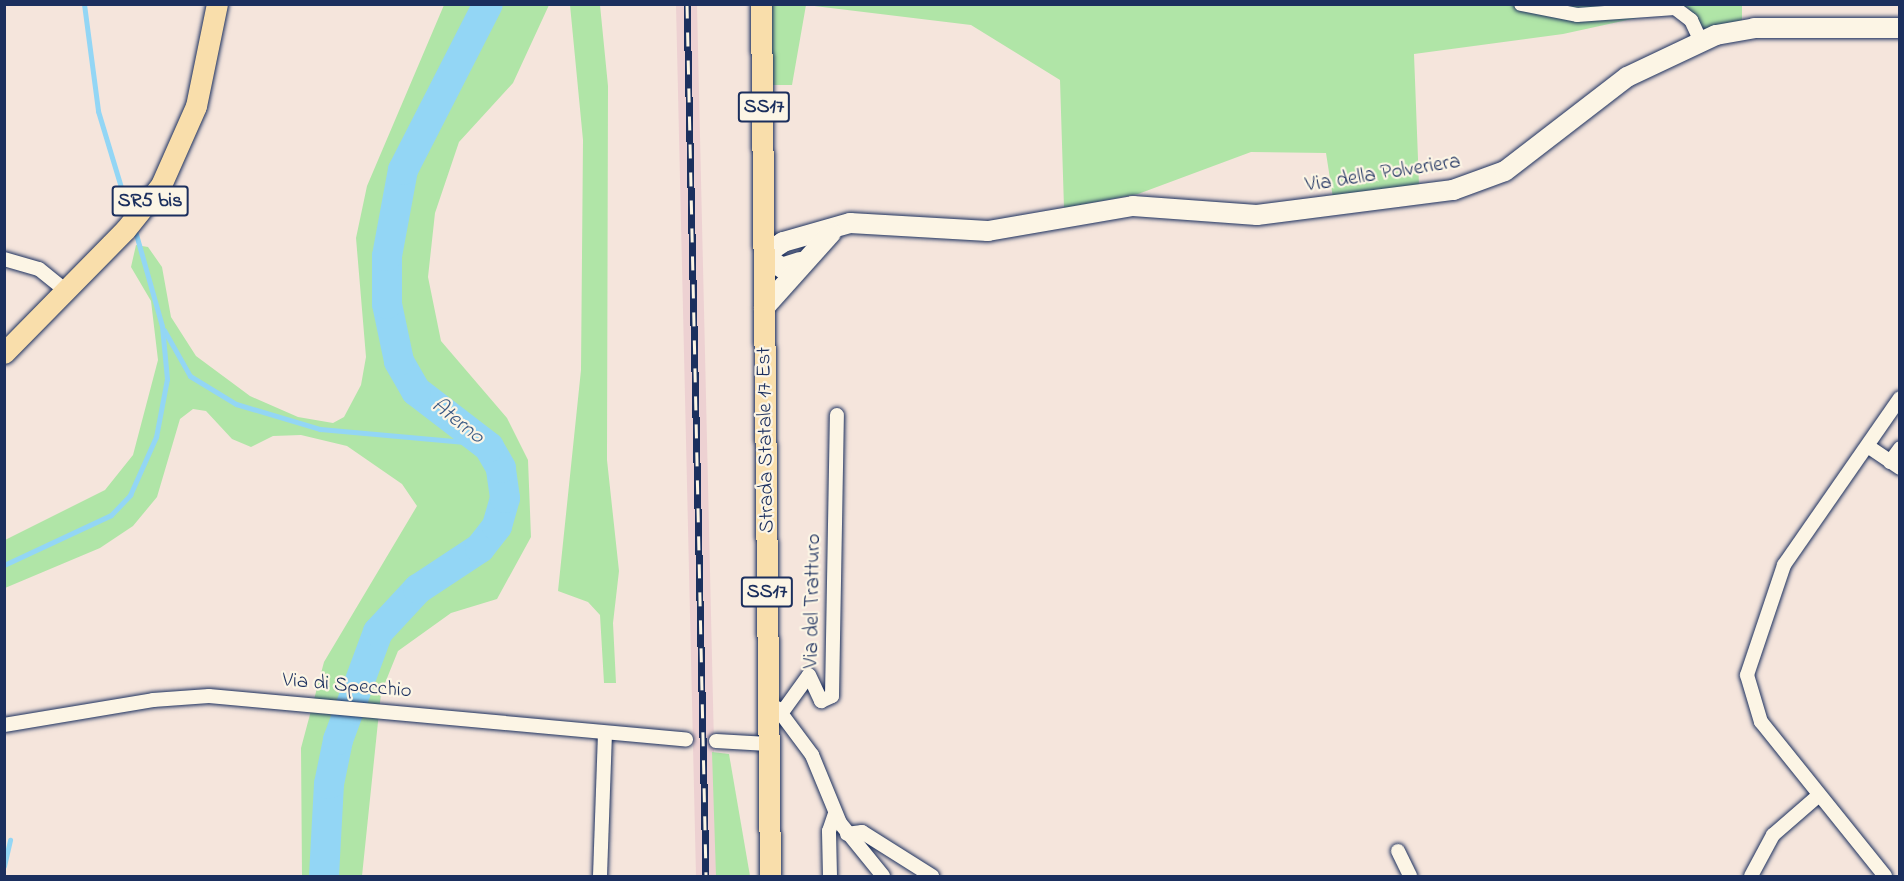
<!DOCTYPE html>
<style>
body{margin:0}
#map{position:relative;width:1904px;height:881px;overflow:hidden;background:#f5e5dc;font-family:"Indie Flower",sans-serif}
div>[style]{position:absolute}
.built>*{inset:0;background:#edd1d2}
.green>*{inset:0;background:#b0e5a7}
.stream>*{height:5px;margin:-2.5px;padding:0 2.5px;transform-origin:2.5px;border-radius:2.5px;background:#93d6f5}
.river>*{height:30px;margin:-15px;padding:0 15px;transform-origin:15px;border-radius:15px;background:#93d6f5}
.roads{filter:drop-shadow(0 0 2px #1b2f5e) drop-shadow(0 0 2px #1b2f5e)}
.minor>*{height:14px;margin:-7px;padding:0 7px;transform-origin:7px;border-radius:7px;background:#fcf5e5}
.secondary>*{height:20px;margin:-10px;padding:0 10px;transform-origin:10px;border-radius:10px;background:#fcf5e5}
.primary>*{height:21px;margin:-10.5px;padding:0 10.5px;transform-origin:10.5px;border-radius:10.5px;background:#f9deab}
.rail>*{height:7px;margin-top:-3.5px;transform-origin:0;background:repeating-linear-gradient(90deg,#fcf5e5 0 14px,#1b2f5e 0 28px);box-sizing:border-box;border-block:2px solid #1b2f5e}
span{translate:-50% -50%;white-space:nowrap;text-align:center;line-height:1.15;-webkit-text-stroke:4.5px #fcf5e5;paint-order:stroke}
.shield-label span{padding:2px 4px;background:#fcf5e5;border:2px solid;border-radius:4px;-webkit-text-stroke-width:0}
.shield-label{font-size:20px;color:#1b2f5e;font-weight:700}
.street-label{font-size:21px;color:#1b2f5e}
.water-label{font-size:22px;color:#395984;font-style:italic}
.frame{position:absolute;inset:0;border:6px solid #1b2f5e;pointer-events:none}
</style>
<div id="map">
<div class="built">
<div style="clip-path:polygon(676px 5px,697px 5px,717px 876px,696px 876px)"></div>
</div>
<div class="green">
<div style="clip-path:polygon(1742px 4px,1742px 23px,1706px 32px,1687px 7px,1563px 34px,1414px 54px,1419px 185px,1333px 198px,1326px 153px,1251px 152px,1138px 194px,1064px 208px,1060px 80px,971px 25px,806px 5px,792px 85px,772px 85px,770px 5px)"></div>
<div style="clip-path:polygon(444px 5px,549px 5px,513px 83px,459px 142px,435px 213px,428px 277px,441px 341px,507px 418px,528px 460px,531px 537px,497px 599px,451px 613px,398px 651px,381px 693px,362px 876px,302px 876px,301px 748px,324px 662px,417px 506px,402px 484px,347px 446px,301px 435px,273px 436px,251px 447px,232px 439px,206px 411px,193px 409px,180px 419px,157px 497px,133px 526px,100px 548px,5px 588px,5px 540px,105px 490px,133px 455px,158px 360px,151px 301px,131px 267px,136px 245px,148px 247px,162px 267px,171px 317px,196px 356px,250px 396px,298px 417px,333px 423px,344px 417px,361px 385px,366px 357px,356px 238px,367px 186px)"></div>
<div style="clip-path:polygon(570px 5px,600px 5px,608px 86px,607px 460px,619px 571px,613px 623px,616px 683px,604px 683px,600px 615px,588px 602px,558px 591px,581px 370px,583px 140px)"></div>
<div style="clip-path:polygon(712px 752px,729px 754px,750px 876px,716px 876px)"></div>
</div>
<div class="stream">
<div style="left:84px;top:4px;width:108px;rotate:82.5deg"></div>
<div style="left:98px;top:111px;width:100px;rotate:73.2deg"></div>
<div style="left:164px;top:330px;width:53px;rotate:60.5deg"></div>
<div style="left:190px;top:376px;width:54px;rotate:31.3deg"></div>
<div style="left:236px;top:404px;width:88px;rotate:16.6deg"></div>
<div style="left:320px;top:429px;width:148px;rotate:5.1deg"></div>
<div style="left:467px;top:442px;width:33px;rotate:29deg"></div>
<div style="left:4px;top:565px;width:118px;rotate:-25deg"></div>
<div style="left:111px;top:515px;width:28px;rotate:-46deg"></div>
<div style="left:130px;top:495px;width:64px;rotate:-65.9deg"></div>
<div style="left:156px;top:437px;width:59px;rotate:-79.3deg"></div>
<div style="left:167px;top:379px;width:53px;rotate:-95.4deg"></div>
<div style="left:162px;top:326px;width:96px;rotate:-105.8deg"></div>
<div style="left:4px;top:866px;width:27px;rotate:-77deg"></div>
</div>
<div class="river">
<div style="left:324px;top:876px;width:92px;rotate:-86.9deg"></div>
<div style="left:329px;top:784px;width:45px;rotate:-78.4deg"></div>
<div style="left:338px;top:740px;width:115px;rotate:-69.7deg"></div>
<div style="left:378px;top:632px;width:59px;rotate:-47.1deg"></div>
<div style="left:418px;top:589px;width:74px;rotate:-33.5deg"></div>
<div style="left:480px;top:548px;width:28px;rotate:-52deg"></div>
<div style="left:497px;top:526px;width:29px;rotate:-74deg"></div>
<div style="left:505px;top:498px;width:30px;rotate:-98deg"></div>
<div style="left:501px;top:468px;width:24px;rotate:-120deg"></div>
<div style="left:489px;top:447px;width:92px;rotate:-142.5deg"></div>
<div style="left:416px;top:391px;width:34px;rotate:-120deg"></div>
<div style="left:399px;top:361px;width:58px;rotate:-101.9deg"></div>
<div style="left:387px;top:304px;width:48px;rotate:-90deg"></div>
<div style="left:387px;top:256px;width:87px;rotate:-79.5deg"></div>
<div style="left:403px;top:170px;width:186px;rotate:-62.9deg"></div>
</div>
<div class="roads">
<div class="minor">
<div style="left:1521px;top:4px;width:57px;rotate:11.1deg"></div>
<div style="left:1577px;top:15px;width:98px;rotate:-4.1deg"></div>
<div style="left:1675px;top:8px;width:20px;rotate:37deg"></div>
<div style="left:1691px;top:20px;width:23px;rotate:65deg"></div>
<div style="left:4px;top:259px;width:36px;rotate:16deg"></div>
<div style="left:39px;top:269px;width:36px;rotate:39deg"></div>
<div style="left:1869px;top:447px;width:37px;rotate:34deg"></div>
<div style="left:1890px;top:462px;width:17px;rotate:-54deg"></div>
<div style="left:777px;top:708px;width:59px;rotate:53.3deg"></div>
<div style="left:812px;top:755px;width:74px;rotate:67.6deg"></div>
<div style="left:840px;top:823px;width:68px;rotate:50.9deg"></div>
<div style="left:783px;top:711px;width:44px;rotate:-54.2deg"></div>
<div style="left:809px;top:675px;width:29px;rotate:65deg"></div>
<div style="left:821px;top:701px;width:12px;rotate:-24deg"></div>
<div style="left:832px;top:696px;width:281px;rotate:-89deg"></div>
<div style="left:4px;top:725px;width:151px;rotate:-9.5deg"></div>
<div style="left:153px;top:700px;width:56px;rotate:-4.1deg"></div>
<div style="left:209px;top:696px;width:479px;rotate:5.2deg"></div>
<div style="left:716px;top:741px;width:52px;rotate:3.3deg"></div>
<div style="left:847px;top:834px;width:15px;rotate:-8deg"></div>
<div style="left:862px;top:832px;width:83px;rotate:32.2deg"></div>
<div style="left:1398px;top:851px;width:28px;rotate:64deg"></div>
<div style="left:600px;top:876px;width:142px;rotate:-88deg"></div>
<div style="left:830px;top:876px;width:45px;rotate:-91.3deg"></div>
<div style="left:829px;top:831px;width:18px;rotate:-71deg"></div>
<div style="left:1751px;top:876px;width:47px;rotate:-61.8deg"></div>
<div style="left:1773px;top:835px;width:61px;rotate:-41deg"></div>
<div style="left:1885px;top:876px;width:198px;rotate:-128.8deg"></div>
<div style="left:1761px;top:722px;width:49px;rotate:-106.6deg"></div>
<div style="left:1747px;top:675px;width:116px;rotate:-71.4deg"></div>
<div style="left:1784px;top:565px;width:203px;rotate:-55.2deg"></div>
</div>
<div class="secondary">
<div style="left:800px;top:262px;width:19px;rotate:162deg"></div>
<div style="left:782px;top:268px;width:22px;rotate:-144deg"></div>
<div style="left:764px;top:255px;width:23px;rotate:-34deg"></div>
<div style="left:783px;top:242px;width:70px;rotate:-15.8deg"></div>
<div style="left:850px;top:223px;width:138px;rotate:3.3deg"></div>
<div style="left:988px;top:231px;width:147px;rotate:-9.8deg"></div>
<div style="left:1133px;top:206px;width:124px;rotate:4.2deg"></div>
<div style="left:1257px;top:215px;width:198px;rotate:-7.3deg"></div>
<div style="left:1453px;top:190px;width:55px;rotate:-20.1deg"></div>
<div style="left:1505px;top:171px;width:154px;rotate:-37.6deg"></div>
<div style="left:1627px;top:77px;width:98px;rotate:-25.3deg"></div>
<div style="left:1716px;top:35px;width:39px;rotate:-10deg"></div>
<div style="left:1754px;top:28px;width:146px"></div>
<div style="left:764px;top:308px;width:101px;rotate:-48.2deg"></div>
</div>
<div class="primary">
<div style="left:761px;top:4px;width:872px;rotate:89.41deg"></div>
<div style="left:4px;top:353px;width:173px;rotate:-45.5deg"></div>
<div style="left:125px;top:230px;width:58px;rotate:-51.3deg"></div>
<div style="left:161px;top:185px;width:86px;rotate:-66.1deg"></div>
<div style="left:196px;top:106px;width:104px;rotate:-78.4deg"></div>
</div>
</div>
<div class="rail">
<div style="left:687px;top:4px;width:872px;rotate:88.75deg"></div>
</div>
<div class="shield-label">
<span style="left:764px;top:107px">SS17</span>
<span style="left:150px;top:201px">SR5 bis</span>
<span style="left:767px;top:592px">SS17</span>
</div>
<div class="street-label">
<span style="left:1383px;top:174px;rotate:-9deg">Via della Polveriera</span>
<span style="left:766px;top:440px;rotate:-91deg">Strada Statale 17 Est</span>
<span style="left:813px;top:601px;rotate:-89deg">Via del Tratturo</span>
<span style="left:347px;top:686px;rotate:5deg">Via di Specchio</span>
</div>
<div class="water-label">
<span style="left:457px;top:422px;rotate:38deg">Aterno</span>
</div>
<div class="frame"></div>
</div>
